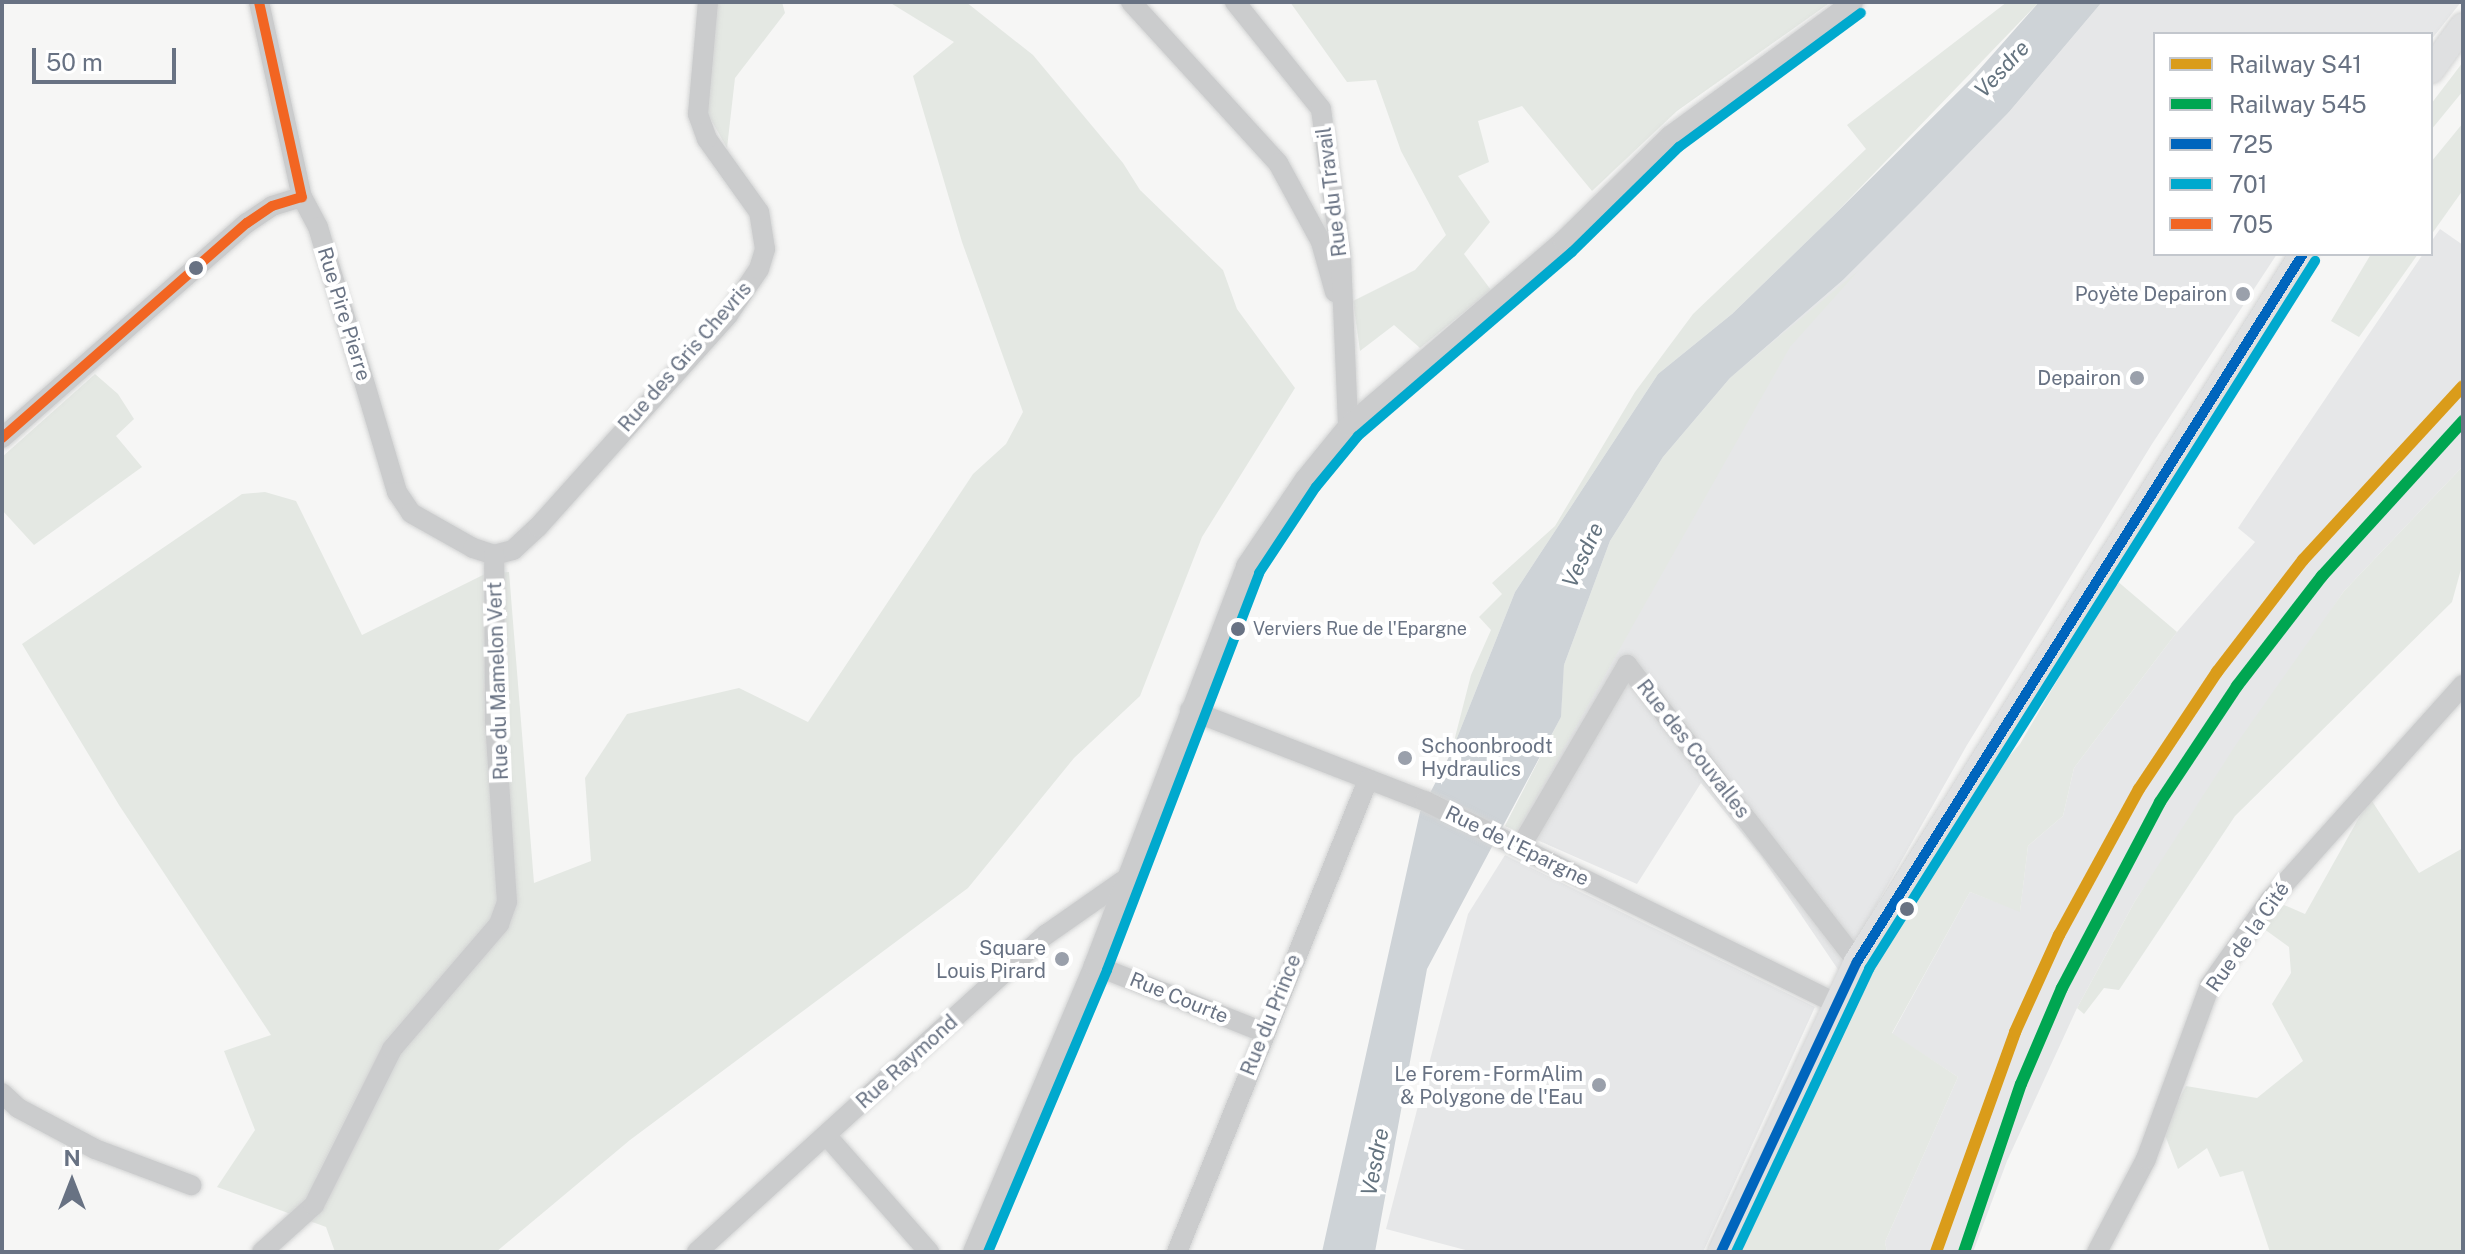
<!DOCTYPE html>
<meta charset="utf-8">
<style>
body{margin:0}
#map{position:relative;width:2465px;height:1254px;overflow:hidden;background:#f6f6f5;font-family:"Public Sans",sans-serif}
div>[style]{position:absolute}
.built>*{inset:0;background:#e6e7e8}
.green>*{inset:0;background:#e4e8e3}
.water>*{inset:0;background:#ced3d7}
.roads{filter:drop-shadow(0 0 2px #d3d4d4) drop-shadow(0 0 2px #d3d4d4)}
.minor>*{height:20px;margin:-10px;padding:0 10px;transform-origin:10px;border-radius:10px;background:#cbcccd}
.major>*{height:26px;margin:-13px;padding:0 13px;transform-origin:13px;border-radius:13px;background:#dfe0e1}
.bus-1>*{height:10px;margin:-5px;padding:0 5px;transform-origin:5px;border-radius:5px;background:#0065bd}
.bus-2>*{height:10px;margin:-5px;padding:0 5px;transform-origin:5px;border-radius:5px;background:#00a9ce}
.bus-3>*{height:10px;margin:-5px;padding:0 5px;transform-origin:5px;border-radius:5px;background:#f26522}
.rail-1>*{height:12px;margin:-6px;padding:0 6px;transform-origin:6px;border-radius:6px;background:#da9c1a}
.rail-2>*{height:12px;margin:-6px;padding:0 6px;transform-origin:6px;border-radius:6px;background:#00a651}
.dots>*{width:22px;height:22px;translate:-50% -50%;box-sizing:border-box;border:4px solid #fff;border-radius:50%}
span{translate:-50% -50%;white-space:nowrap;text-align:center;line-height:1.15;-webkit-text-stroke:8px #fff;paint-order:stroke}
.bus-label{font-size:18px;color:#687283}
.left{translate:0 -50%;text-align:left}
.street-label{font-size:20px;color:#687283}
.poi-label{font-size:20px;color:#687283}
.right{translate:-100% -50%;text-align:right}
.water-label{font-size:22px;color:#64737f;font-style:italic}
.frame{position:absolute;inset:0;border:4px solid #687283;pointer-events:none}
.legend{position:absolute;left:2153px;top:32px;width:280px;height:224px;box-sizing:border-box;background:#fff;border:2px solid #c3c7cd;margin:0;padding:10px 14px;list-style:none;font-size:24px;color:#687283}
.legend li{display:flex;align-items:center;gap:16px;height:40px}
.legend b{width:40px;border:2px solid #c3c7cd}
.north{position:absolute;left:32px;top:1142px;width:80px;height:80px;-webkit-text-stroke:6px #fff;paint-order:stroke;rotate:0deg;font-size:22px;font-weight:700;line-height:32px;text-align:center;color:#687283}
.north::after{content:'';display:block;margin:auto;width:28px;height:36px;background:#687283;clip-path:polygon(50% 0,100% 100%,50% 72%,0 100%)}
.scale{position:absolute;left:32px;top:48px;width:144px;height:36px;box-sizing:border-box;border:4px solid #687283;border-top:0;padding-left:10px;font-size:24px;line-height:28px;white-space:nowrap;color:#687283;-webkit-text-stroke:6px #fff;paint-order:stroke}
</style>
<div id="map">
<div class="built">
<div style="clip-path:polygon(2102px 2px,2461px 2px,2431px 40px,2431px 34px,2155px 34px,2155px 254px,2277px 254px,2152px 444px,1967px 745px,1839px 971px,1761px 856px,1701px 783px,1637px 884px,1505px 826px,1561px 717px,1564px 665px,1730px 378px,1843px 280px,2009px 112px)"></div>
<div style="clip-path:polygon(2440px 229px,2463px 245px,2463px 466px,2344px 591px,2135px 901px,2077px 1008px,2007px 1161px,1973px 1252px,1887px 1252px,1885px 1242px,1958px 1077px,1892px 1034px,1970px 892px,2020px 911px,2028px 846px,2063px 816px,2074px 768px,2177px 632px,2255px 542px,2238px 528px,2423px 254px,2431px 254px,2431px 242px)"></div>
<div style="clip-path:polygon(1505px 855px,1815px 1007px,1703px 1252px,1473px 1252px,1386px 1229px,1468px 914px)"></div>
</div>
<div class="green">
<div style="clip-path:polygon(716px 2px,782px 2px,785px 13px,735px 78px,727px 148px,705px 109px)"></div>
<div style="clip-path:polygon(889px 2px,966px 2px,1033px 55px,1123px 163px,1140px 190px,1223px 270px,1237px 309px,1295px 388px,1202px 537px,1140px 696px,1074px 758px,968px 888px,630px 1140px,496px 1252px,335px 1252px,326px 1227px,217px 1187px,255px 1130px,224px 1051px,271px 1035px,119px 805px,22px 644px,242px 494px,265px 492px,296px 501px,362px 635px,485px 574px,509px 572px,534px 883px,591px 861px,585px 778px,627px 714px,739px 688px,808px 722px,973px 474px,1006px 444px,1023px 412px,962px 242px,913px 76px,954px 42px)"></div>
<div style="clip-path:polygon(1290px 2px,1831px 2px,1677px 111px,1592px 191px,1522px 106px,1478px 121px,1489px 162px,1458px 176px,1490px 222px,1464px 254px,1491px 290px,1420px 348px,1394px 325px,1360px 351px,1353px 301px,1415px 270px,1446px 235px,1401px 151px,1376px 80px,1347px 82px)"></div>
<div style="clip-path:polygon(2007px 2px,2039px 2px,1831px 218px,1732px 314px,1658px 374px,1515px 592px,1451px 753px,1471px 675px,1491px 630px,1479px 617px,1502px 594px,1492px 583px,1555px 526px,1635px 392px,1693px 314px,1866px 149px,1847px 125px)"></div>
<div style="clip-path:polygon(2463px 62px,2463px 91px,2431px 130px,2431px 104px)"></div>
<div style="clip-path:polygon(2463px 123px,2463px 190px,2431px 235px,2431px 162px)"></div>
<div style="clip-path:polygon(2371px 254px,2418px 254px,2359px 337px,2331px 321px)"></div>
<div style="clip-path:polygon(1859px 270px,1790px 347px,1517px 831px,1505px 826px,1561px 717px,1564px 665px,1610px 541px,1663px 457px,1730px 378px)"></div>
<div style="clip-path:polygon(95px 374px,118px 394px,134px 419px,116px 436px,142px 467px,34px 545px,2px 510px,2px 457px)"></div>
<div style="clip-path:polygon(2463px 466px,2463px 562px,2452px 602px,2235px 816px,2119px 990px,2104px 988px,2084px 1014px,2077px 1008px,2135px 901px,2237px 743px,2344px 591px)"></div>
<div style="clip-path:polygon(2116px 580px,2177px 632px,2074px 768px,2063px 816px,2028px 846px,2020px 912px,1970px 892px,1892px 1033px,1958px 1077px,1885px 1242px,1887px 1252px,1733px 1252px,1764px 1181px,1881px 957px,1973px 797px,2020px 744px)"></div>
<div style="clip-path:polygon(2370px 798px,2419px 873px,2463px 848px,2463px 1252px,2270px 1252px,2243px 1171px,2220px 1177px,2207px 1148px,2178px 1169px,2163px 1130px,2186px 1086px,2257px 1098px,2303px 1061px,2272px 1004px,2291px 973px,2289px 947px,2260px 926px,2284px 905px,2305px 914px)"></div>
</div>
<div class="water">
<div style="clip-path:polygon(2039px 2px,2102px 2px,2009px 112px,1920px 203px,1843px 280px,1730px 378px,1663px 457px,1610px 541px,1564px 665px,1561px 717px,1427px 969px,1375px 1252px,1322px 1252px,1420px 812px,1451px 753px,1515px 592px,1658px 374px,1732px 314px,1831px 218px,1970px 80px)"></div>
</div>
<div class="roads">
<div class="minor">
<div style="left:259px;top:2px;width:200px;rotate:77.6deg"></div>
<div style="left:302px;top:197px;width:34px;rotate:62deg"></div>
<div style="left:318px;top:227px;width:277px;rotate:73.4deg"></div>
<div style="left:397px;top:492px;width:25px;rotate:56deg"></div>
<div style="left:411px;top:513px;width:71px;rotate:29.4deg"></div>
<div style="left:473px;top:548px;width:22px;rotate:18deg"></div>
<div style="left:494px;top:555px;width:20px;rotate:-15deg"></div>
<div style="left:513px;top:550px;width:34px;rotate:-43deg"></div>
<div style="left:538px;top:527px;width:285px;rotate:-48.1deg"></div>
<div style="left:728px;top:315px;width:55px;rotate:-56deg"></div>
<div style="left:759px;top:269px;width:21px;rotate:-73deg"></div>
<div style="left:765px;top:249px;width:37px;rotate:-99deg"></div>
<div style="left:759px;top:212px;width:90px;rotate:-125.5deg"></div>
<div style="left:707px;top:139px;width:27px;rotate:-110deg"></div>
<div style="left:698px;top:114px;width:112px;rotate:-84.9deg"></div>
<div style="left:1131px;top:2px;width:218px;rotate:47.6deg"></div>
<div style="left:1278px;top:163px;width:90px;rotate:61.4deg"></div>
<div style="left:1321px;top:242px;width:52px;rotate:74.4deg"></div>
<div style="left:1235px;top:2px;width:137px;rotate:51.2deg"></div>
<div style="left:1321px;top:109px;width:149px;rotate:82.3deg"></div>
<div style="left:1341px;top:257px;width:169px;rotate:87.6deg"></div>
<div style="left:2px;top:438px;width:326px;rotate:-41.3deg"></div>
<div style="left:247px;top:223px;width:30px;rotate:-34deg"></div>
<div style="left:272px;top:206px;width:31px;rotate:-17deg"></div>
<div style="left:1190px;top:710px;width:252px;rotate:21.2deg"></div>
<div style="left:1425px;top:801px;width:457px;rotate:26.2deg"></div>
<div style="left:1521px;top:846px;width:210px;rotate:-59.6deg"></div>
<div style="left:1627px;top:665px;width:376px;rotate:52.2deg"></div>
<div style="left:1094px;top:965px;width:182px;rotate:21.6deg"></div>
<div style="left:2px;top:1093px;width:22px;rotate:43deg"></div>
<div style="left:18px;top:1108px;width:87px;rotate:28deg"></div>
<div style="left:95px;top:1149px;width:103px;rotate:20.6deg"></div>
<div style="left:826px;top:1135px;width:156px;rotate:48.6deg"></div>
<div style="left:262px;top:1252px;width:70px;rotate:-42.1deg"></div>
<div style="left:314px;top:1205px;width:174px;rotate:-63.4deg"></div>
<div style="left:392px;top:1049px;width:165px;rotate:-49.4deg"></div>
<div style="left:499px;top:924px;width:23px;rotate:-70deg"></div>
<div style="left:507px;top:902px;width:183px;rotate:-93.8deg"></div>
<div style="left:495px;top:719px;width:164px;rotate:-90.3deg"></div>
<div style="left:697px;top:1252px;width:473px;rotate:-42.3deg"></div>
<div style="left:1047px;top:934px;width:93px;rotate:-34.9deg"></div>
<div style="left:973px;top:1252px;width:311px;rotate:-67.1deg"></div>
<div style="left:1094px;top:965px;width:427px;rotate:-69.1deg"></div>
<div style="left:1246px;top:566px;width:105px;rotate:-55.9deg"></div>
<div style="left:1305px;top:479px;width:68px;rotate:-50.9deg"></div>
<div style="left:1348px;top:426px;width:284px;rotate:-40.7deg"></div>
<div style="left:1563px;top:241px;width:150px;rotate:-44.5deg"></div>
<div style="left:1670px;top:136px;width:227px;rotate:-36.2deg"></div>
<div style="left:1177px;top:1252px;width:509px;rotate:-67.97deg"></div>
<div style="left:2097px;top:1252px;width:105px;rotate:-62.2deg"></div>
<div style="left:2146px;top:1159px;width:185px;rotate:-69.8deg"></div>
<div style="left:2210px;top:985px;width:104px;rotate:-54.8deg"></div>
<div style="left:2270px;top:900px;width:289px;rotate:-48.1deg"></div>
</div>
<div class="major">
<div style="left:2431px;top:70px;width:54px;rotate:-54deg"></div>
<div style="left:1721px;top:1252px;width:320px;rotate:-64.9deg"></div>
<div style="left:1857px;top:962px;width:837px;rotate:-57.79deg"></div>
</div>
</div>
<div class="bus-1">
<div style="left:1721px;top:1252px;width:320px;rotate:-64.9deg"></div>
<div style="left:1857px;top:962px;width:837px;rotate:-57.79deg"></div>
</div>
<div class="bus-2">
<div style="left:988px;top:1252px;width:306px;rotate:-67.1deg"></div>
<div style="left:1107px;top:970px;width:425px;rotate:-69deg"></div>
<div style="left:1259px;top:573px;width:103px;rotate:-56.5deg"></div>
<div style="left:1316px;top:487px;width:66px;rotate:-50.5deg"></div>
<div style="left:1358px;top:436px;width:282px;rotate:-40.7deg"></div>
<div style="left:1572px;top:252px;width:150px;rotate:-44.5deg"></div>
<div style="left:1679px;top:147px;width:226px;rotate:-36.4deg"></div>
<div style="left:1736px;top:1252px;width:313px;rotate:-64.8deg"></div>
<div style="left:1869px;top:969px;width:837px;rotate:-57.79deg"></div>
</div>
<div class="bus-3">
<div style="left:259px;top:2px;width:200px;rotate:77.6deg"></div>
<div style="left:2px;top:438px;width:326px;rotate:-41.3deg"></div>
<div style="left:247px;top:223px;width:30px;rotate:-34deg"></div>
<div style="left:272px;top:206px;width:31px;rotate:-17deg"></div>
</div>
<div class="rail-1">
<div style="left:1936px;top:1252px;width:234px;rotate:-70.2deg"></div>
<div style="left:2015px;top:1032px;width:107px;rotate:-65.6deg"></div>
<div style="left:2059px;top:935px;width:166px;rotate:-61.3deg"></div>
<div style="left:2139px;top:789px;width:141px;rotate:-56.3deg"></div>
<div style="left:2217px;top:672px;width:141px;rotate:-52.5deg"></div>
<div style="left:2303px;top:560px;width:236px;rotate:-47.4deg"></div>
</div>
<div class="rail-2">
<div style="left:1964px;top:1252px;width:177px;rotate:-71.3deg"></div>
<div style="left:2021px;top:1084px;width:104px;rotate:-66.9deg"></div>
<div style="left:2062px;top:988px;width:210px;rotate:-62.2deg"></div>
<div style="left:2160px;top:802px;width:139px;rotate:-56.4deg"></div>
<div style="left:2237px;top:686px;width:139px;rotate:-52.3deg"></div>
<div style="left:2322px;top:576px;width:210px;rotate:-47.7deg"></div>
</div>
<div class="dots">
<div style="left:196px;top:268px;background:#687283"></div>
<div style="left:2243px;top:294px;background:#9aa0ab"></div>
<div style="left:2137px;top:378px;background:#9aa0ab"></div>
<div style="left:1238px;top:629px;background:#687283"></div>
<div style="left:1405px;top:758px;background:#9aa0ab"></div>
<div style="left:1907px;top:909px;background:#687283"></div>
<div style="left:1062px;top:959px;background:#9aa0ab"></div>
<div style="left:1599px;top:1085px;background:#9aa0ab"></div>
</div>
<div class="bus-label">
<span class="left" style="left:1253px;top:629px">Verviers Rue de l'Epargne</span>
</div>
<div class="street-label">
<span style="left:1332px;top:192px;rotate:-97deg">Rue du Travail</span>
<span style="left:344px;top:314px;rotate:73deg">Rue Pire Pierre</span>
<span style="left:685px;top:357px;rotate:-49deg">Rue des Gris Chevris</span>
<span style="left:498px;top:681px;rotate:-92deg">Rue du Mamelon Vert</span>
<span style="left:1693px;top:749px;rotate:52deg">Rue des Couvalles</span>
<span style="left:1517px;top:846px;rotate:26deg">Rue de l'Epargne</span>
<span style="left:2248px;top:937px;rotate:-55deg">Rue de la Cité</span>
<span style="left:1179px;top:998px;rotate:22deg">Rue Courte</span>
<span style="left:1271px;top:1015px;rotate:-68deg">Rue du Prince</span>
<span style="left:907px;top:1062px;rotate:-42deg">Rue Raymond</span>
</div>
<div class="poi-label">
<span class="right" style="left:2227px;top:294px">Poyète Depairon</span>
<span class="right" style="left:2121px;top:378px">Depairon</span>
<span class="left" style="left:1421px;top:758px">Schoonbroodt<br>Hydraulics</span>
<span class="right" style="left:1046px;top:960px">Square<br>Louis Pirard</span>
<span class="right" style="left:1583px;top:1086px">Le Forem - FormAlim<br>&amp; Polygone de l'Eau</span>
</div>
<div class="water-label">
<span style="left:2002px;top:69px;rotate:-47deg">Vesdre</span>
<span style="left:1583px;top:555px;rotate:-65deg">Vesdre</span>
<span style="left:1375px;top:1162px;rotate:-79deg">Vesdre</span>
</div>
<div class="frame"></div>
<ul class="legend">
<li><b style="height:10px;background:#da9c1a"></b>Railway S41</li>
<li><b style="height:10px;background:#00a651"></b>Railway 545</li>
<li><b style="height:10px;background:#0065bd"></b>725</li>
<li><b style="height:10px;background:#00a9ce"></b>701</li>
<li><b style="height:10px;background:#f26522"></b>705</li>
</ul>
<div class="north">N</div>
<div class="scale">50 m</div>
</div>
